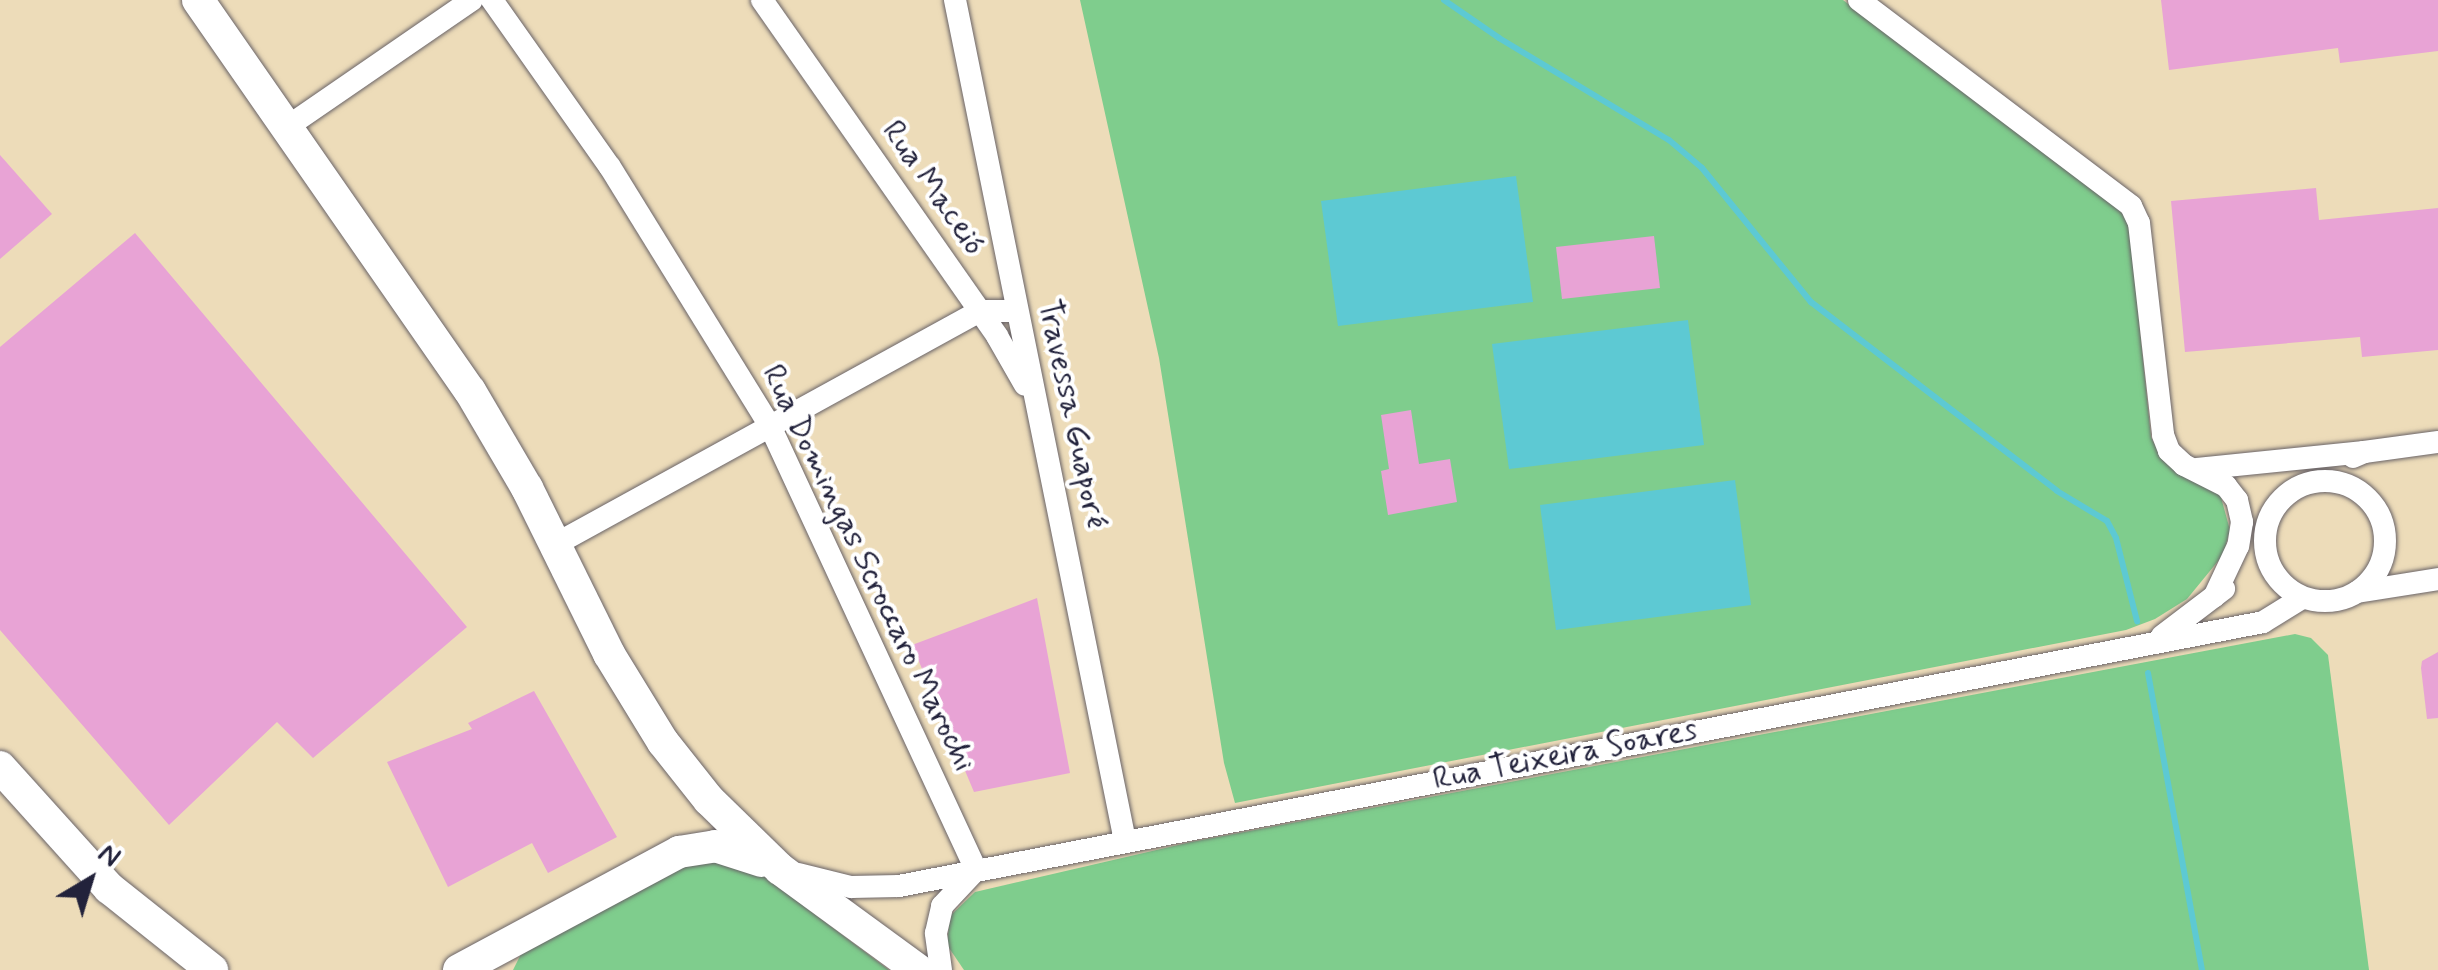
<!DOCTYPE html>
<meta charset="utf-8">
<style>
body{margin:0}
#map{position:relative;width:2438px;height:970px;overflow:hidden;background:#eddcb9;font-family:Mynerve,sans-serif}
div>[style]{position:absolute}
.green>*{inset:0;background:#7fcd8d}
.water>*{inset:0;background:#5dc9d3}
.stream>*{height:6px;margin:-3px;padding:0 3px;transform-origin:3px;border-radius:3px;background:#5dc9d3}
.building>*{inset:0;background:#e8a3d5}
.roads{filter:drop-shadow(0 0 2px #696367) drop-shadow(0 0 2px #696367)}
.street>*{height:22px;margin:-11px;padding:0 11px;transform-origin:11px;border-radius:11px;background:#fff}
.street>.ring{margin:-11px;padding:0;box-sizing:content-box;background:none;border:22px solid #fff;border-radius:50%}
.secondary>*{height:32px;margin:-16px;padding:0 16px;transform-origin:16px;border-radius:16px;background:#fff}
span{translate:-50% -50%;white-space:nowrap;text-align:center;line-height:1.15;-webkit-text-stroke:8px #fff;paint-order:stroke}
.street-label{font-size:32px;color:#22223b}
.north{position:absolute;left:40px;top:830px;width:100px;height:100px;-webkit-text-stroke:8px #fff;paint-order:stroke;rotate:38deg;font-size:28px;font-weight:700;line-height:40px;text-align:center;color:#22223b}
.north::after{content:'';display:block;margin:auto;width:35px;height:45px;background:#22223b;clip-path:polygon(50% 0,100% 100%,50% 72%,0 100%)}
</style>
<div id="map">
<div class="green">
<div style="clip-path:polygon(1080px 0,1843px 0,2121px 211px,2129px 224px,2151px 437px,2160px 455px,2219px 490px,2230px 530px,2223px 555px,2187px 599px,2155px 619px,2126px 630px,1235px 803px,1224px 763px,1159px 358px)"></div>
<div style="clip-path:polygon(2295px 634px,2311px 638px,2328px 655px,2369px 970px,964px 970px,947px 945px,950px 916px,975px 892px,1191px 842px)"></div>
<div style="clip-path:polygon(686px 854px,761px 874px,889px 970px,513px 970px,521px 954px)"></div>
</div>
<div class="water">
<div style="clip-path:polygon(1516px 176px,1533px 302px,1338px 326px,1321px 201px)"></div>
<div style="clip-path:polygon(1688px 320px,1704px 445px,1509px 469px,1492px 344px)"></div>
<div style="clip-path:polygon(1735px 480px,1751px 605px,1556px 630px,1540px 505px)"></div>
</div>
<div class="stream">
<div style="left:1444px;top:0;width:67px;rotate:34.6deg"></div>
<div style="left:1499px;top:38px;width:198px;rotate:31deg"></div>
<div style="left:1669px;top:140px;width:43px;rotate:40.3deg"></div>
<div style="left:1702px;top:168px;width:173px;rotate:50.9deg"></div>
<div style="left:1811px;top:302px;width:310px;rotate:37.5deg"></div>
<div style="left:2057px;top:491px;width:58px;rotate:31deg"></div>
<div style="left:2107px;top:521px;width:19px;rotate:62deg"></div>
<div style="left:2116px;top:538px;width:86px;rotate:75.8deg"></div>
<div style="left:2148px;top:673px;width:302px;rotate:79.7deg"></div>
</div>
<div class="building">
<div style="clip-path:polygon(2161px 0,2438px 0,2438px 51px,2340px 63px,2338px 48px,2169px 70px)"></div>
<div style="clip-path:polygon(0 155px,52px 214px,0 259px)"></div>
<div style="clip-path:polygon(2316px 188px,2319px 220px,2438px 208px,2438px 350px,2362px 357px,2360px 337px,2185px 352px,2171px 201px)"></div>
<div style="clip-path:polygon(135px 233px,467px 627px,313px 758px,277px 722px,169px 825px,0 630px,0 347px)"></div>
<div style="clip-path:polygon(1654px 236px,1660px 288px,1562px 299px,1556px 247px)"></div>
<div style="clip-path:polygon(1411px 410px,1419px 464px,1450px 459px,1457px 502px,1388px 515px,1381px 471px,1389px 469px,1381px 415px)"></div>
<div style="clip-path:polygon(1037px 598px,1070px 773px,974px 792px,912px 645px)"></div>
<div style="clip-path:polygon(2438px 652px,2438px 718px,2427px 719px,2421px 668px,2422px 661px)"></div>
<div style="clip-path:polygon(534px 691px,617px 837px,548px 873px,532px 843px,448px 887px,387px 762px,472px 729px,468px 723px)"></div>
</div>
<div class="roads">
<div class="street">
<div style="left:492px;top:0;width:204px;rotate:54.8deg"></div>
<div style="left:610px;top:167px;width:304px;rotate:58.3deg"></div>
<div style="left:770px;top:426px;width:489px;rotate:65.1deg"></div>
<div style="left:762px;top:0;width:410px;rotate:55deg"></div>
<div style="left:997px;top:336px;width:56px;rotate:60.3deg"></div>
<div style="left:955px;top:0;width:858px;rotate:78.57deg"></div>
<div style="left:1859px;top:0;width:341px;rotate:37.1deg"></div>
<div style="left:2131px;top:206px;width:19px;rotate:65deg"></div>
<div style="left:2139px;top:223px;width:213px;rotate:83.5deg"></div>
<div style="left:2163px;top:435px;width:17px;rotate:69deg"></div>
<div style="left:2169px;top:451px;width:21px;rotate:43deg"></div>
<div style="left:2184px;top:465px;width:47px;rotate:26.6deg"></div>
<div style="left:2226px;top:486px;width:18px;rotate:52deg"></div>
<div style="left:2237px;top:500px;width:23px;rotate:77deg"></div>
<div style="left:2242px;top:522px;width:24px;rotate:99deg"></div>
<div style="left:2238px;top:546px;width:56px;rotate:115.2deg"></div>
<div style="left:287px;top:127px;width:224px;rotate:-34.5deg"></div>
<div style="left:2353px;top:457px;width:12px;rotate:-24deg"></div>
<div style="left:2364px;top:452px;width:75px;rotate:-7.7deg"></div>
<div style="left:2197px;top:469px;width:168px;rotate:-5.8deg"></div>
<div class="ring" style="left:2265px;top:481px;width:98px;height:98px"></div>
<div style="left:556px;top:544px;width:483px;rotate:-28.8deg"></div>
<div style="left:979px;top:311px;width:38px"></div>
<div style="left:2357px;top:592px;width:82px;rotate:-9.1deg"></div>
<div style="left:2162px;top:636px;width:78px;rotate:-37.2deg"></div>
<div style="left:798px;top:874px;width:55px;rotate:13.8deg"></div>
<div style="left:851px;top:887px;width:48px;rotate:-1.2deg"></div>
<div style="left:899px;top:886px;width:1389px;rotate:-10.95deg"></div>
<div style="left:2263px;top:622px;width:46px;rotate:-31.6deg"></div>
<div style="left:941px;top:970px;width:37px;rotate:-98deg"></div>
<div style="left:936px;top:933px;width:28px;rotate:-77deg"></div>
<div style="left:942px;top:906px;width:47px;rotate:-46.7deg"></div>
</div>
<div class="secondary">
<div style="left:198px;top:0;width:476px;rotate:55.2deg"></div>
<div style="left:470px;top:391px;width:113px;rotate:59.6deg"></div>
<div style="left:527px;top:488px;width:185px;rotate:63.7deg"></div>
<div style="left:609px;top:654px;width:103px;rotate:58.5deg"></div>
<div style="left:663px;top:742px;width:74px;rotate:51.6deg"></div>
<div style="left:709px;top:800px;width:99px;rotate:44.2deg"></div>
<div style="left:780px;top:869px;width:171px;rotate:36.2deg"></div>
<div style="left:0;top:767px;width:163px;rotate:48deg"></div>
<div style="left:109px;top:888px;width:132px;rotate:38.5deg"></div>
<div style="left:459px;top:970px;width:250px;rotate:-28.2deg"></div>
<div style="left:679px;top:852px;width:36px;rotate:-9deg"></div>
<div style="left:715px;top:846px;width:49px;rotate:17.7deg"></div>
</div>
</div>
<div class="street-label">
<span style="left:933px;top:188px;rotate:55deg">Rua Maceió</span>
<span style="left:1072px;top:414px;rotate:78deg">Travessa Guaporé</span>
<span style="left:868px;top:568px;rotate:64deg">Rua Domingas Scroccaro Marochi</span>
<span style="left:1565px;top:755px;rotate:-11deg">Rua Teixeira Soares</span>
</div>
<div class="north">N</div>
</div>
